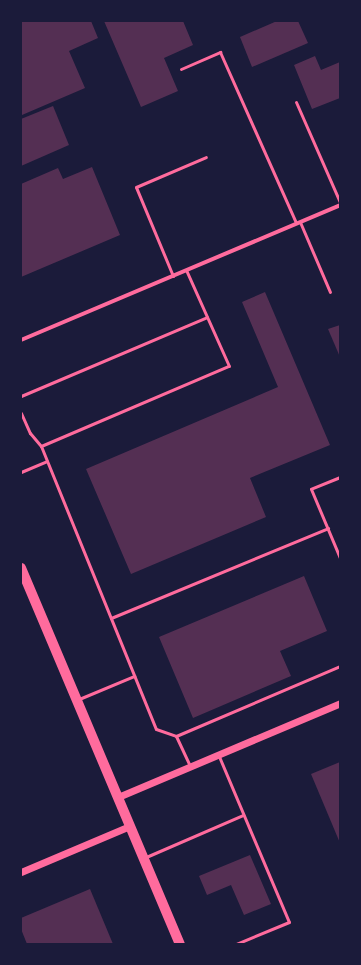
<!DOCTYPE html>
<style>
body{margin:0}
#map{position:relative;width:361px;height:965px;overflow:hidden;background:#1b1b3a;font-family:"Zilla Slab",serif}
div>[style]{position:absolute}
.building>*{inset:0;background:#542f53}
.service>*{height:3px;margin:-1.5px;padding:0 1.5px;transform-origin:1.5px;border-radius:1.5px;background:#ff6b9d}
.minor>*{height:4px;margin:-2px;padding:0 2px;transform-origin:2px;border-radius:2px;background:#ff6b9d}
.tertiary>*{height:7px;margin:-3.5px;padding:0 3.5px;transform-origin:3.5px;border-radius:3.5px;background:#ff6b9d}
.primary>*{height:10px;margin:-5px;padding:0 5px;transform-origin:5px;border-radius:5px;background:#ff6b9d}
span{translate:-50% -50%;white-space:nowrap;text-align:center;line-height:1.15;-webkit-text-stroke:3px #1b1b3a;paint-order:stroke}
.frame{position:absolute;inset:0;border:22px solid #1b1b3a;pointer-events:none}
</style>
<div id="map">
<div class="building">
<div style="clip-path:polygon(21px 21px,91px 21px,98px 38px,69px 51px,85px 88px,22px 115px)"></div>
<div style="clip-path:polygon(104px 21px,183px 21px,193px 45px,164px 58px,178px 91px,141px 107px)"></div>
<div style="clip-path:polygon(277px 21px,298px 21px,308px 43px,252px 67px,240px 37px)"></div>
<div style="clip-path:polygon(315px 56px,321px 70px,340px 62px,340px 98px,312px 109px,294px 65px)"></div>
<div style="clip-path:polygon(53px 106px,69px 145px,21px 166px,21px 119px)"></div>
<div style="clip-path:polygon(92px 167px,120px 235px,21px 277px,21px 184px,58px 168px,63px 179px)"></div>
<div style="clip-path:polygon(265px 292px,330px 445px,250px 478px,266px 517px,131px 574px,86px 469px,278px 387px,242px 302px)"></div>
<div style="clip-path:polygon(340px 325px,340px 357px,328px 329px)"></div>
<div style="clip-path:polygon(304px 576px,327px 631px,280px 651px,291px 676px,193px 718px,159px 637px)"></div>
<div style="clip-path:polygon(340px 762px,340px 843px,311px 774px)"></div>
<div style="clip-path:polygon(250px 855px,271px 904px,244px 915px,231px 885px,207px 895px,199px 876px)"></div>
<div style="clip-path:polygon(90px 889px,113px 944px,27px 944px,21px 929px,21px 918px)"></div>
</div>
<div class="service">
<div style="left:181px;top:69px;width:43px;rotate:-23.6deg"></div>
<div style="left:220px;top:52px;width:187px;rotate:66deg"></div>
<div style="left:296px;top:102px;width:109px;rotate:66.3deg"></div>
<div style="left:300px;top:222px;width:76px;rotate:66.8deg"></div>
<div style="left:173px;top:276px;width:96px;rotate:-112.6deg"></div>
<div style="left:136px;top:187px;width:76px;rotate:-23.2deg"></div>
<div style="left:21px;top:396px;width:202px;rotate:-23deg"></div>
<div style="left:21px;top:413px;width:22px;rotate:66deg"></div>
<div style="left:30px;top:433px;width:17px;rotate:50deg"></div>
<div style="left:41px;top:446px;width:305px;rotate:67.9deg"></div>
<div style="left:156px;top:729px;width:21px;rotate:19deg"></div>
<div style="left:176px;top:736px;width:178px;rotate:-23.1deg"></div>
<div style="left:41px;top:446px;width:204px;rotate:-23.1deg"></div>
<div style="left:229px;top:366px;width:105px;rotate:-114.1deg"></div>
<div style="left:21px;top:472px;width:28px;rotate:-23deg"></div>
<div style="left:340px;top:477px;width:31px;rotate:158deg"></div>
<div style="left:311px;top:489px;width:75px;rotate:67.2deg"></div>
<div style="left:111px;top:618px;width:235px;rotate:-22.5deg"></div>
<div style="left:79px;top:699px;width:60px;rotate:-22.7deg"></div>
<div style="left:176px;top:736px;width:33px;rotate:65deg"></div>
<div style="left:218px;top:754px;width:182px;rotate:67.1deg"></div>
<div style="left:289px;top:922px;width:57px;rotate:157.5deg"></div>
<div style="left:146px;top:857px;width:106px;rotate:-23.4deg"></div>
</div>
<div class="minor">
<div style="left:21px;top:340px;width:346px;rotate:-22.9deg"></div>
</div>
<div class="tertiary">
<div style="left:118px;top:797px;width:241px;rotate:-22.9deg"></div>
<div style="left:21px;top:872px;width:118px;rotate:-22.9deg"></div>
</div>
<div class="primary">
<div style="left:21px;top:568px;width:408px;rotate:67.1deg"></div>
</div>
<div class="frame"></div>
</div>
